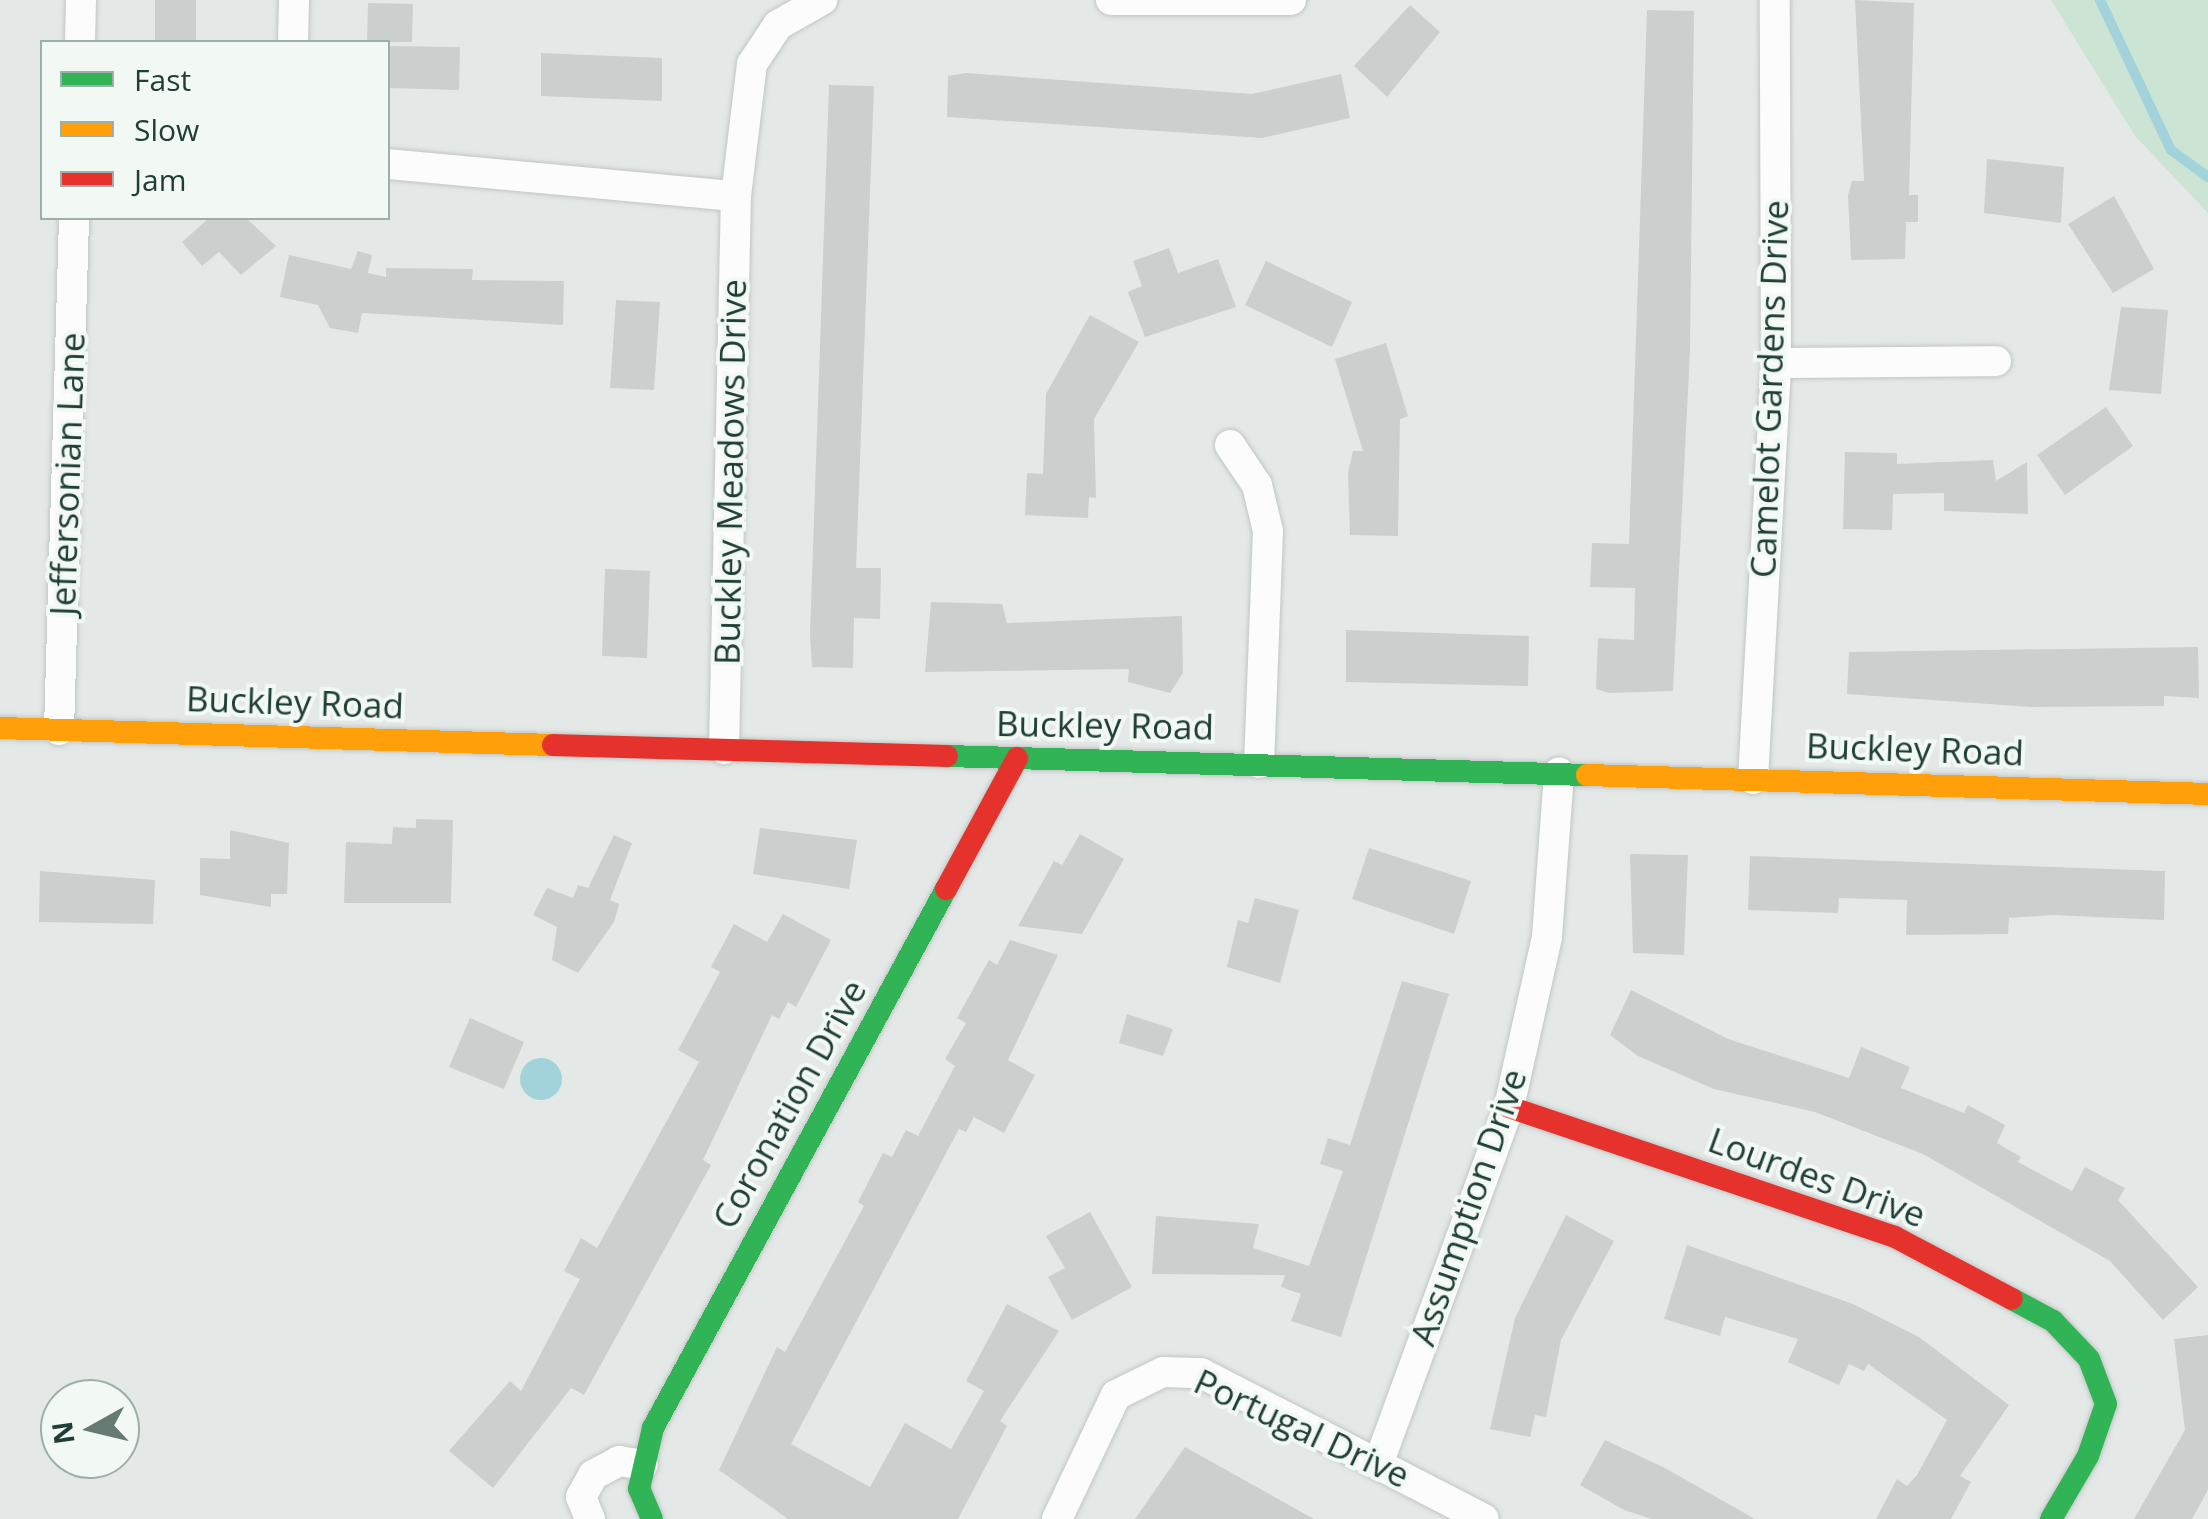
<!DOCTYPE html>
<style>
body{margin:0}
#map{position:relative;width:2208px;height:1519px;overflow:hidden;background:#e4e9e7;font-family:"Open Sans",sans-serif}
div>[style]{position:absolute}
.green>*{inset:0;background:#cce4d3}
.water>*{inset:0;background:#a2d3da}
.round{border-radius:50%}
.stream>*{height:10px;margin:-5px;padding:0 5px;transform-origin:5px;border-radius:5px;background:#a2d3da}
.building>*{inset:0;background:#cbd0ce}
.roads{filter:drop-shadow(0 0 2px #c1c6c4) drop-shadow(0 0 2px #c1c6c4)}
.street>*{height:30px;margin:-15px;padding:0 15px;transform-origin:15px;border-radius:15px;background:#fbfcfb}
.fast>*{height:22px;margin:-11px;padding:0 11px;transform-origin:11px;border-radius:11px;background:#30b455}
.slow>*{height:22px;margin:-11px;padding:0 11px;transform-origin:11px;border-radius:11px;background:#ff9f0a}
.jam>*{height:22px;margin:-11px;padding:0 11px;transform-origin:11px;border-radius:11px;background:#e5322d}
span{translate:-50% -50%;white-space:nowrap;text-align:center;line-height:1.15;-webkit-text-stroke:8px #f2f9f5;paint-order:stroke}
.street-label{font-size:35px;color:#203e35}
.legend{position:absolute;left:40px;top:40px;width:350px;height:180px;box-sizing:border-box;background:#f2f9f5;border:2px solid #9eaea8;margin:0;padding:12px 18px;list-style:none;font-size:30px;color:#203e35}
.legend li{display:flex;align-items:center;gap:20px;height:50px}
.legend b{width:50px;border:2px solid #9eaea8}
.north{position:absolute;left:40px;top:1379px;width:100px;height:100px;box-sizing:border-box;background:#f2f9f5;border:2px solid #9eaea8;border-radius:50%;rotate:262deg;font-size:28px;font-weight:700;line-height:40px;text-align:center;color:#203e35}
.north::after{content:'';display:block;margin:auto;width:35px;height:45px;background:#657a73;clip-path:polygon(50% 0,100% 100%,50% 72%,0 100%)}
</style>
<div id="map">
<div class="green">
<div style="clip-path:polygon(2051px 0,2208px 0,2208px 213px,2135px 136px)"></div>
</div>
<div class="water">
<div class="round" style="left:520px;top:1058px;width:42px;height:42px"></div>
</div>
<div class="stream">
<div style="left:2100px;top:0;width:166px;rotate:64.7deg"></div>
<div style="left:2171px;top:150px;width:46px;rotate:36.1deg"></div>
</div>
<div class="building">
<div style="clip-path:polygon(155px 0,196px 0,196px 42px,155px 42px)"></div>
<div style="clip-path:polygon(1855px 0,1914px 3px,1909px 195px,1918px 195px,1918px 222px,1906px 222px,1905px 259px,1851px 260px,1848px 195px,1852px 181px,1864px 181px)"></div>
<div style="clip-path:polygon(368px 3px,413px 4px,412px 42px,367px 42px)"></div>
<div style="clip-path:polygon(1410px 5px,1440px 32px,1387px 97px,1354px 66px)"></div>
<div style="clip-path:polygon(1647px 10px,1694px 11px,1690px 351px,1673px 691px,1609px 693px,1596px 689px,1598px 638px,1634px 640px,1635px 588px,1590px 587px,1592px 543px,1629px 544px)"></div>
<div style="clip-path:polygon(388px 46px,460px 47px,459px 90px,388px 88px)"></div>
<div style="clip-path:polygon(541px 53px,662px 58px,662px 101px,541px 96px)"></div>
<div style="clip-path:polygon(1341px 74px,1350px 118px,1262px 138px,947px 117px,948px 76px,966px 73px,1252px 94px)"></div>
<div style="clip-path:polygon(829px 85px,874px 86px,856px 568px,881px 568px,880px 619px,854px 618px,853px 668px,812px 667px,810px 634px)"></div>
<div style="clip-path:polygon(1987px 159px,2064px 167px,2061px 223px,1984px 213px)"></div>
<div style="clip-path:polygon(2114px 196px,2154px 269px,2113px 293px,2068px 224px)"></div>
<div style="clip-path:polygon(209px 218px,246px 218px,276px 246px,241px 275px,219px 252px,202px 266px,182px 242px)"></div>
<div style="clip-path:polygon(1169px 248px,1178px 273px,1218px 259px,1236px 307px,1145px 337px,1128px 292px,1142px 286px,1133px 261px)"></div>
<div style="clip-path:polygon(358px 251px,372px 255px,368px 273px,386px 277px,386px 268px,473px 269px,472px 280px,564px 281px,563px 325px,362px 313px,358px 333px,330px 328px,318px 305px,280px 297px,289px 255px,351px 269px)"></div>
<div style="clip-path:polygon(1266px 261px,1352px 302px,1332px 347px,1245px 305px)"></div>
<div style="clip-path:polygon(616px 300px,660px 302px,654px 390px,610px 388px)"></div>
<div style="clip-path:polygon(2121px 307px,2168px 310px,2161px 394px,2109px 390px)"></div>
<div style="clip-path:polygon(1090px 315px,1139px 342px,1094px 419px,1096px 498px,1089px 497px,1088px 518px,1025px 515px,1027px 473px,1043px 474px,1046px 394px)"></div>
<div style="clip-path:polygon(1386px 343px,1408px 416px,1400px 419px,1398px 536px,1350px 535px,1348px 473px,1353px 451px,1363px 451px,1335px 359px)"></div>
<div style="clip-path:polygon(2106px 407px,2133px 446px,2065px 495px,2037px 455px)"></div>
<div style="clip-path:polygon(1845px 452px,1897px 453px,1897px 464px,1993px 460px,1996px 481px,2027px 462px,2028px 514px,1944px 511px,1944px 493px,1893px 494px,1892px 530px,1843px 529px)"></div>
<div style="clip-path:polygon(605px 569px,650px 571px,647px 658px,602px 656px)"></div>
<div style="clip-path:polygon(931px 602px,1002px 604px,1007px 623px,1182px 616px,1183px 673px,1170px 693px,1128px 682px,1129px 669px,925px 672px)"></div>
<div style="clip-path:polygon(1346px 630px,1529px 636px,1528px 686px,1346px 682px)"></div>
<div style="clip-path:polygon(2198px 647px,2199px 698px,2164px 696px,2164px 706px,2031px 707px,1847px 694px,1849px 652px)"></div>
<div style="clip-path:polygon(416px 819px,453px 820px,451px 903px,344px 903px,346px 842px,392px 844px,393px 827px,416px 828px)"></div>
<div style="clip-path:polygon(760px 828px,857px 840px,849px 889px,753px 874px)"></div>
<div style="clip-path:polygon(230px 830px,289px 843px,287px 894px,271px 894px,271px 907px,200px 895px,200px 858px,230px 859px)"></div>
<div style="clip-path:polygon(1080px 834px,1124px 859px,1082px 934px,1018px 926px,1054px 861px,1062px 865px)"></div>
<div style="clip-path:polygon(614px 835px,632px 843px,610px 900px,619px 904px,614px 922px,578px 973px,552px 960px,557px 927px,533px 915px,547px 888px,573px 898px,578px 885px,588px 888px)"></div>
<div style="clip-path:polygon(1369px 848px,1471px 881px,1454px 934px,1352px 899px)"></div>
<div style="clip-path:polygon(1630px 854px,1688px 855px,1684px 955px,1633px 953px)"></div>
<div style="clip-path:polygon(1750px 856px,2165px 871px,2164px 920px,2052px 915px,2009px 918px,2008px 934px,1906px 935px,1907px 900px,1839px 898px,1838px 913px,1748px 910px)"></div>
<div style="clip-path:polygon(40px 871px,155px 880px,153px 924px,39px 922px)"></div>
<div style="clip-path:polygon(1255px 898px,1299px 910px,1280px 983px,1227px 967px,1238px 920px,1248px 923px)"></div>
<div style="clip-path:polygon(783px 914px,831px 940px,796px 1007px,788px 1002px,779px 1019px,772px 1015px,703px 1160px,711px 1165px,584px 1395px,571px 1388px,493px 1488px,449px 1451px,510px 1381px,521px 1391px,580px 1279px,564px 1271px,581px 1238px,597px 1248px,699px 1062px,678px 1050px,720px 972px,711px 967px,734px 924px,767px 942px)"></div>
<div style="clip-path:polygon(1010px 940px,1058px 955px,1008px 1060px,1035px 1075px,1004px 1133px,974px 1117px,966px 1132px,959px 1129px,791px 1444px,870px 1487px,905px 1423px,951px 1449px,984px 1391px,966px 1381px,1007px 1304px,1059px 1331px,1000px 1421px,1007px 1426px,958px 1519px,788px 1519px,719px 1470px,777px 1347px,785px 1352px,864px 1206px,858px 1202px,883px 1153px,892px 1157px,906px 1130px,918px 1136px,955px 1066px,945px 1059px,966px 1023px,957px 1018px,989px 960px,997px 965px)"></div>
<div style="clip-path:polygon(1402px 981px,1449px 994px,1341px 1337px,1291px 1321px,1301px 1294px,1281px 1287px,1285px 1275px,1152px 1274px,1156px 1216px,1259px 1224px,1253px 1248px,1309px 1266px,1343px 1171px,1320px 1164px,1328px 1138px,1350px 1145px)"></div>
<div style="clip-path:polygon(1631px 990px,1728px 1039px,1849px 1078px,1861px 1047px,1910px 1067px,1901px 1088px,1964px 1113px,1968px 1105px,2005px 1125px,1997px 1143px,2021px 1157px,2018px 1162px,2072px 1191px,2085px 1167px,2125px 1188px,2118px 1200px,2198px 1287px,2163px 1320px,2110px 1261px,1923px 1154px,1815px 1112px,1714px 1089px,1638px 1056px,1610px 1035px)"></div>
<div style="clip-path:polygon(1127px 1014px,1173px 1029px,1163px 1056px,1119px 1043px)"></div>
<div style="clip-path:polygon(470px 1018px,524px 1042px,504px 1089px,449px 1067px)"></div>
<div style="clip-path:polygon(1090px 1212px,1132px 1287px,1072px 1320px,1048px 1277px,1065px 1268px,1046px 1236px)"></div>
<div style="clip-path:polygon(1566px 1215px,1614px 1241px,1561px 1340px,1546px 1417px,1535px 1415px,1530px 1437px,1490px 1429px,1515px 1318px)"></div>
<div style="clip-path:polygon(1687px 1245px,1853px 1304px,1919px 1337px,2009px 1405px,1960px 1476px,1971px 1482px,1951px 1519px,1876px 1519px,1897px 1479px,1907px 1486px,1917px 1475px,1947px 1420px,1868px 1364px,1864px 1371px,1849px 1364px,1839px 1385px,1788px 1362px,1798px 1339px,1725px 1317px,1720px 1336px,1664px 1319px)"></div>
<div style="clip-path:polygon(2208px 1335px,2208px 1490px,2192px 1519px,2134px 1519px,2185px 1430px,2174px 1339px)"></div>
<div style="clip-path:polygon(1605px 1440px,1665px 1468px,1755px 1519px,1652px 1519px,1624px 1510px,1580px 1485px)"></div>
<div style="clip-path:polygon(1185px 1447px,1314px 1519px,1135px 1519px)"></div>
</div>
<div class="roads">
<div class="street">
<div style="left:1111px;top:0;width:180px"></div>
<div style="left:80px;top:42px;width:42px;rotate:-88.6deg"></div>
<div style="left:293px;top:42px;width:42px;rotate:-88.6deg"></div>
<div style="left:388px;top:164px;width:349px;rotate:5.3deg"></div>
<div style="left:1776px;top:363px;width:220px;rotate:-0.5deg"></div>
<div style="left:1230px;top:445px;width:48px;rotate:56deg"></div>
<div style="left:1257px;top:485px;width:47px;rotate:76.6deg"></div>
<div style="left:1268px;top:531px;width:232px;rotate:92.2deg"></div>
<div style="left:59px;top:730px;width:512px;rotate:-88.32deg"></div>
<div style="left:724px;top:749px;width:553px;rotate:-88.76deg"></div>
<div style="left:736px;top:196px;width:133px;rotate:-83.1deg"></div>
<div style="left:752px;top:64px;width:47px;rotate:-56.3deg"></div>
<div style="left:778px;top:25px;width:51px;rotate:-29.6deg"></div>
<div style="left:1753px;top:779px;width:417px;rotate:-86.8deg"></div>
<div style="left:1776px;top:363px;width:363px;rotate:-90.2deg"></div>
<div style="left:1380px;top:1459px;width:375px;rotate:-69.9deg"></div>
<div style="left:1509px;top:1107px;width:174px;rotate:-77.4deg"></div>
<div style="left:1547px;top:937px;width:165px;rotate:-85.8deg"></div>
<div style="left:590px;top:1519px;width:24px;rotate:-112deg"></div>
<div style="left:581px;top:1497px;width:25px;rotate:-61deg"></div>
<div style="left:593px;top:1475px;width:30px;rotate:-28deg"></div>
<div style="left:619px;top:1461px;width:24px;rotate:9deg"></div>
<div style="left:1057px;top:1519px;width:137px;rotate:-64.6deg"></div>
<div style="left:1116px;top:1395px;width:52px;rotate:-26.1deg"></div>
<div style="left:1163px;top:1372px;width:38px;rotate:2deg"></div>
<div style="left:1201px;top:1373px;width:318px;rotate:27.3deg"></div>
</div>
<div class="fast">
<div style="left:947px;top:756px;width:640px;rotate:1.7deg"></div>
<div style="left:2012px;top:1299px;width:47px;rotate:28.2deg"></div>
<div style="left:2053px;top:1321px;width:52px;rotate:46.5deg"></div>
<div style="left:2089px;top:1359px;width:48px;rotate:69.3deg"></div>
<div style="left:2106px;top:1404px;width:55px;rotate:109.1deg"></div>
<div style="left:2088px;top:1456px;width:73px;rotate:120.4deg"></div>
<div style="left:652px;top:1519px;width:33px;rotate:-113deg"></div>
<div style="left:639px;top:1489px;width:63px;rotate:-77.1deg"></div>
<div style="left:653px;top:1428px;width:613px;rotate:-61.47deg"></div>
</div>
<div class="slow">
<div style="left:0;top:728px;width:553px;rotate:1.76deg"></div>
<div style="left:1587px;top:775px;width:621px;rotate:1.75deg"></div>
</div>
<div class="jam">
<div style="left:553px;top:745px;width:394px;rotate:1.6deg"></div>
<div style="left:946px;top:889px;width:149px;rotate:-61.5deg"></div>
<div style="left:1509px;top:1107px;width:407px;rotate:18.6deg"></div>
<div style="left:1895px;top:1237px;width:132px;rotate:27.9deg"></div>
</div>
</div>
<div class="street-label">
<span style="left:1769px;top:389px;rotate:-88deg">Camelot Gardens Drive</span>
<span style="left:730px;top:472px;rotate:-89deg">Buckley Meadows Drive</span>
<span style="left:67px;top:474px;rotate:-88deg">Jeffersonian Lane</span>
<span style="left:295px;top:702px;rotate:2deg">Buckley Road</span>
<span style="left:1105px;top:725px;rotate:1deg">Buckley Road</span>
<span style="left:1915px;top:749px;rotate:2deg">Buckley Road</span>
<span style="left:789px;top:1104px;rotate:-61deg">Coronation Drive</span>
<span style="left:1817px;top:1177px;rotate:20deg">Lourdes Drive</span>
<span style="left:1468px;top:1207px;rotate:-71deg">Assumption Drive</span>
<span style="left:1302px;top:1428px;rotate:25deg">Portugal Drive</span>
</div>
<ul class="legend">
<li><b style="height:12px;background:#30b455"></b>Fast</li>
<li><b style="height:12px;background:#ff9f0a"></b>Slow</li>
<li><b style="height:12px;background:#e5322d"></b>Jam</li>
</ul>
<div class="north">N</div>
</div>
